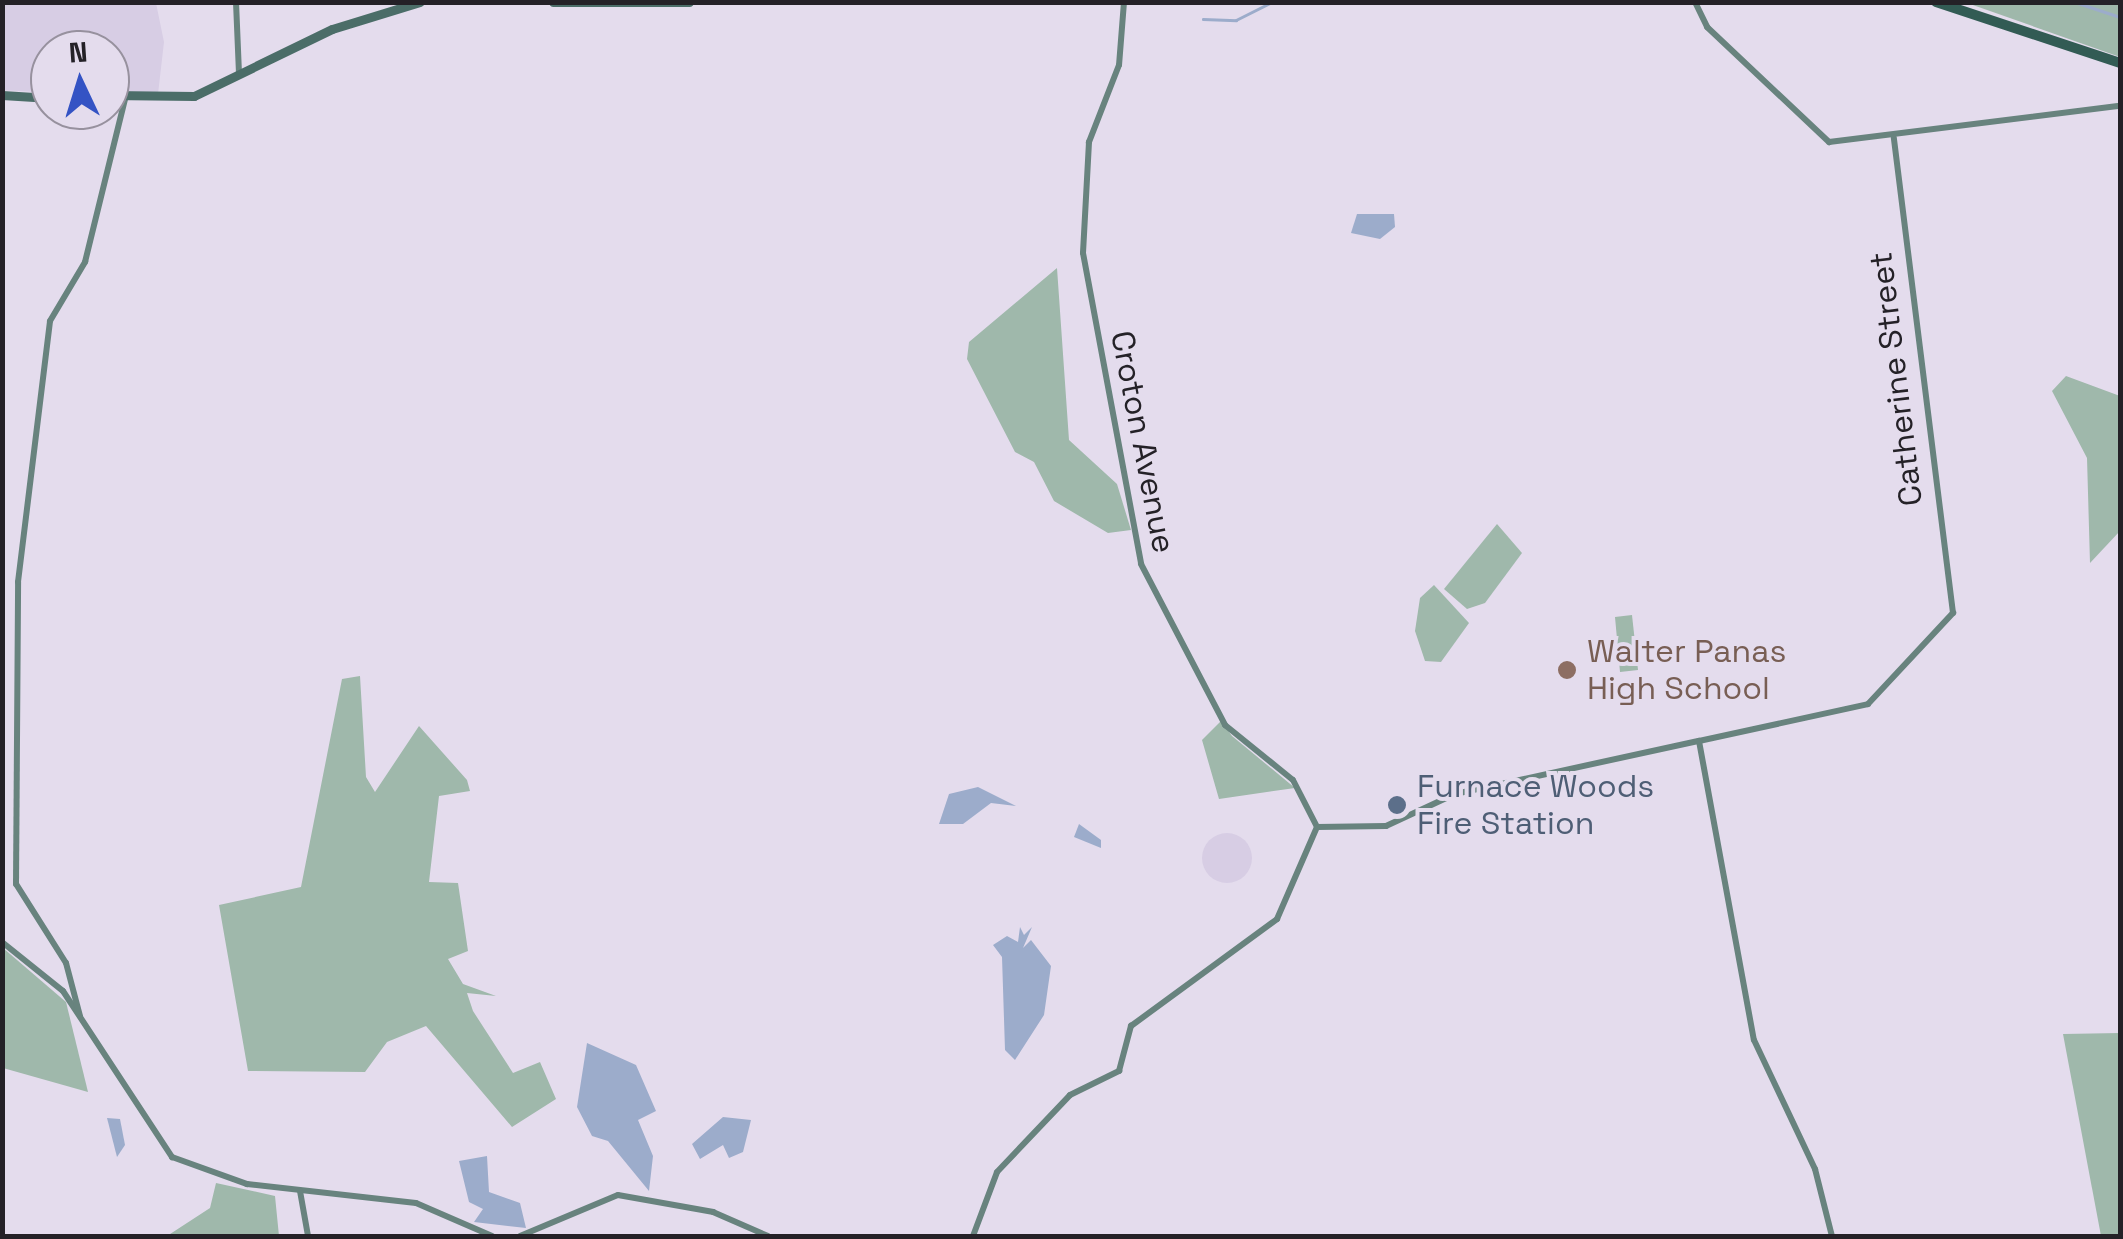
<!DOCTYPE html>
<style>
body{margin:0}
#map{position:relative;width:2123px;height:1239px;overflow:hidden;background:#e4dced;font-family:"Space Grotesk",sans-serif}
div>[style]{position:absolute}
.built>*{inset:0;background:#d7cde4}
.round{border-radius:50%}
.green>*{inset:0;background:#9fb8ab}
.water>*{inset:0;background:#9caccb}
.stream>*{height:2.5px;margin:-1.25px;padding:0 1.25px;transform-origin:1.25px;border-radius:1.25px;background:#9caccb}
.secondary>*{height:6px;margin:-3px;padding:0 3px;transform-origin:3px;border-radius:3px;background:#68837e}
.primary>*{height:9px;margin:-4.5px;padding:0 4.5px;transform-origin:4.5px;border-radius:4.5px;background:#4b6d68}
.highway>*{height:10px;margin:-5px;padding:0 5px;transform-origin:5px;border-radius:5px;background:#325b54}
.dots>*{width:28px;height:28px;translate:-50% -50%;box-sizing:border-box;border:5px solid #e4dced;border-radius:50%}
span{translate:-50% -50%;white-space:nowrap;text-align:center;line-height:1.15;-webkit-text-stroke:8px #e4dced;paint-order:stroke}
.street-label{font-size:32px;color:#242127}
.education-label{font-size:32px;color:#785e54}
.left{translate:0 -50%;text-align:left}
.service-label{font-size:32px;color:#4e5e75}
.frame{position:absolute;inset:0;border:5px solid #242127;pointer-events:none}
.north{position:absolute;left:30px;top:30px;width:100px;height:100px;box-sizing:border-box;background:#e4dced;border:2px solid #97919e;border-radius:50%;rotate:356deg;font-size:28px;font-weight:700;line-height:40px;text-align:center;color:#242127}
.north::after{content:'';display:block;margin:auto;width:35px;height:45px;background:#3453c4;clip-path:polygon(50% 0,100% 100%,50% 72%,0 100%)}
</style>
<div id="map">
<div class="built">
<div style="clip-path:polygon(3px 3px,156px 3px,164px 42px,158px 94px,110px 91px,110px 50px,50px 50px,50px 93px,3px 90px)"></div>
<div class="round" style="left:1202px;top:833px;width:50px;height:50px"></div>
</div>
<div class="green">
<div style="clip-path:polygon(2120px 3px,2120px 57px,1970px 4px,1971px 2px)"></div>
<div style="clip-path:polygon(1057px 268px,1069px 440px,1117px 484px,1131px 530px,1108px 533px,1054px 501px,1034px 462px,1015px 452px,967px 359px,969px 342px)"></div>
<div style="clip-path:polygon(2066px 376px,2120px 396px,2120px 531px,2090px 563px,2087px 458px,2052px 391px)"></div>
<div style="clip-path:polygon(1497px 524px,1522px 553px,1485px 603px,1467px 609px,1444px 589px)"></div>
<div style="clip-path:polygon(1434px 585px,1469px 623px,1441px 662px,1425px 661px,1415px 631px,1420px 598px)"></div>
<div style="clip-path:polygon(1632px 615px,1638px 670px,1620px 672px,1615px 617px)"></div>
<div style="clip-path:polygon(360px 676px,366px 777px,375px 792px,419px 726px,467px 780px,470px 791px,439px 796px,429px 882px,458px 883px,468px 951px,448px 959px,463px 984px,496px 996px,467px 993px,473px 1011px,513px 1073px,540px 1062px,556px 1099px,512px 1127px,426px 1026px,387px 1042px,365px 1072px,248px 1071px,219px 905px,301px 887px,342px 679px)"></div>
<div style="clip-path:polygon(1221px 721px,1232px 736px,1295px 788px,1219px 799px,1202px 740px)"></div>
<div style="clip-path:polygon(3px 948px,66px 1002px,88px 1092px,3px 1068px)"></div>
<div style="clip-path:polygon(2120px 1033px,2120px 1236px,2101px 1236px,2063px 1034px)"></div>
<div style="clip-path:polygon(216px 1183px,275px 1196px,279px 1236px,167px 1236px,210px 1208px)"></div>
</div>
<div class="water">
<div style="clip-path:polygon(1357px 214px,1394px 214px,1395px 227px,1380px 239px,1351px 233px)"></div>
<div style="clip-path:polygon(978px 787px,1016px 806px,991px 803px,963px 824px,939px 824px,949px 794px)"></div>
<div style="clip-path:polygon(1079px 824px,1101px 840px,1101px 848px,1074px 837px)"></div>
<div style="clip-path:polygon(1020px 927px,1024px 935px,1032px 927px,1023px 948px,1031px 940px,1051px 966px,1044px 1015px,1015px 1060px,1005px 1050px,1002px 957px,993px 945px,1007px 936px,1018px 942px)"></div>
<div style="clip-path:polygon(587px 1043px,636px 1065px,656px 1111px,638px 1120px,653px 1156px,649px 1191px,608px 1141px,592px 1136px,577px 1107px)"></div>
<div style="clip-path:polygon(723px 1117px,751px 1120px,743px 1152px,729px 1158px,723px 1145px,700px 1159px,692px 1144px)"></div>
<div style="clip-path:polygon(107px 1118px,120px 1119px,125px 1145px,117px 1157px)"></div>
<div style="clip-path:polygon(487px 1156px,489px 1192px,520px 1203px,526px 1228px,474px 1222px,483px 1209px,469px 1202px,459px 1161px)"></div>
</div>
<div class="stream">
<div style="left:2075px;top:2px;width:47px;rotate:18.4deg"></div>
<div style="left:1203px;top:19px;width:33px;rotate:2deg"></div>
<div style="left:1236px;top:20px;width:40px;rotate:-26.6deg"></div>
</div>
<div class="secondary">
<div style="left:236px;top:2px;width:72px;rotate:87.6deg"></div>
<div style="left:1124px;top:2px;width:63px;rotate:94.5deg"></div>
<div style="left:1119px;top:65px;width:83px;rotate:111.3deg"></div>
<div style="left:1089px;top:142px;width:111px;rotate:93.1deg"></div>
<div style="left:1083px;top:253px;width:316px;rotate:79.4deg"></div>
<div style="left:1141px;top:564px;width:182px;rotate:62.4deg"></div>
<div style="left:1225px;top:725px;width:87px;rotate:39deg"></div>
<div style="left:1293px;top:780px;width:53px;rotate:62.9deg"></div>
<div style="left:1695px;top:2px;width:28px;rotate:64deg"></div>
<div style="left:1707px;top:27px;width:168px;rotate:43.3deg"></div>
<div style="left:1829px;top:142px;width:293px;rotate:-7.1deg"></div>
<div style="left:1699px;top:741px;width:173px;rotate:-12.3deg"></div>
<div style="left:1868px;top:704px;width:125px;rotate:-47deg"></div>
<div style="left:1953px;top:613px;width:479px;rotate:-97.1deg"></div>
<div style="left:1317px;top:827px;width:69px;rotate:-0.8deg"></div>
<div style="left:1386px;top:826px;width:76px;rotate:-24.9deg"></div>
<div style="left:1455px;top:794px;width:250px;rotate:-12.3deg"></div>
<div style="left:1699px;top:741px;width:304px;rotate:79.6deg"></div>
<div style="left:1754px;top:1040px;width:143px;rotate:64.7deg"></div>
<div style="left:1815px;top:1169px;width:69px;rotate:75.8deg"></div>
<div style="left:2px;top:942px;width:78px;rotate:38.8deg"></div>
<div style="left:63px;top:991px;width:199px;rotate:56.7deg"></div>
<div style="left:172px;top:1157px;width:80px;rotate:19.8deg"></div>
<div style="left:247px;top:1184px;width:170px;rotate:6.4deg"></div>
<div style="left:416px;top:1203px;width:83px;rotate:23.5deg"></div>
<div style="left:80px;top:1016px;width:55px;rotate:-104.8deg"></div>
<div style="left:66px;top:963px;width:93px;rotate:-122.3deg"></div>
<div style="left:16px;top:884px;width:302px;rotate:-89.6deg"></div>
<div style="left:18px;top:582px;width:263px;rotate:-83deg"></div>
<div style="left:50px;top:321px;width:69px;rotate:-59.3deg"></div>
<div style="left:85px;top:262px;width:172px;rotate:-76.2deg"></div>
<div style="left:300px;top:1191px;width:46px;rotate:79.9deg"></div>
<div style="left:520px;top:1236px;width:106px;rotate:-22.7deg"></div>
<div style="left:618px;top:1195px;width:97px;rotate:10.1deg"></div>
<div style="left:713px;top:1212px;width:60px;rotate:23.6deg"></div>
<div style="left:973px;top:1236px;width:68px;rotate:-69.4deg"></div>
<div style="left:997px;top:1172px;width:106px;rotate:-46.5deg"></div>
<div style="left:1070px;top:1095px;width:55px;rotate:-26.1deg"></div>
<div style="left:1119px;top:1071px;width:47px;rotate:-75.1deg"></div>
<div style="left:1131px;top:1026px;width:181px;rotate:-36.2deg"></div>
<div style="left:1277px;top:919px;width:100px;rotate:-66.5deg"></div>
</div>
<div class="primary">
<div style="left:553px;top:2px;width:136px"></div>
<div style="left:2px;top:95px;width:48px;rotate:3.6deg"></div>
<div style="left:110px;top:95px;width:84px;rotate:0.7deg"></div>
<div style="left:194px;top:96px;width:153px;rotate:-25.9deg"></div>
<div style="left:332px;top:29px;width:92px;rotate:-17.1deg"></div>
</div>
<div class="highway">
<div style="left:1936px;top:2px;width:194px;rotate:18.3deg"></div>
</div>
<div class="dots">
<div style="left:1567px;top:670px;background:#8d6e63"></div>
<div style="left:1397px;top:805px;background:#5c6f8a"></div>
</div>
<div class="street-label">
<span style="left:1896px;top:379px;rotate:-97deg">Catherine Street</span>
<span style="left:1143px;top:442px;rotate:79deg">Croton Avenue</span>
</div>
<div class="education-label">
<span class="left" style="left:1587px;top:670px">Walter Panas<br>High School</span>
</div>
<div class="service-label">
<span class="left" style="left:1417px;top:805px">Furnace Woods<br>Fire Station</span>
</div>
<div class="frame"></div>
<div class="north">N</div>
</div>
